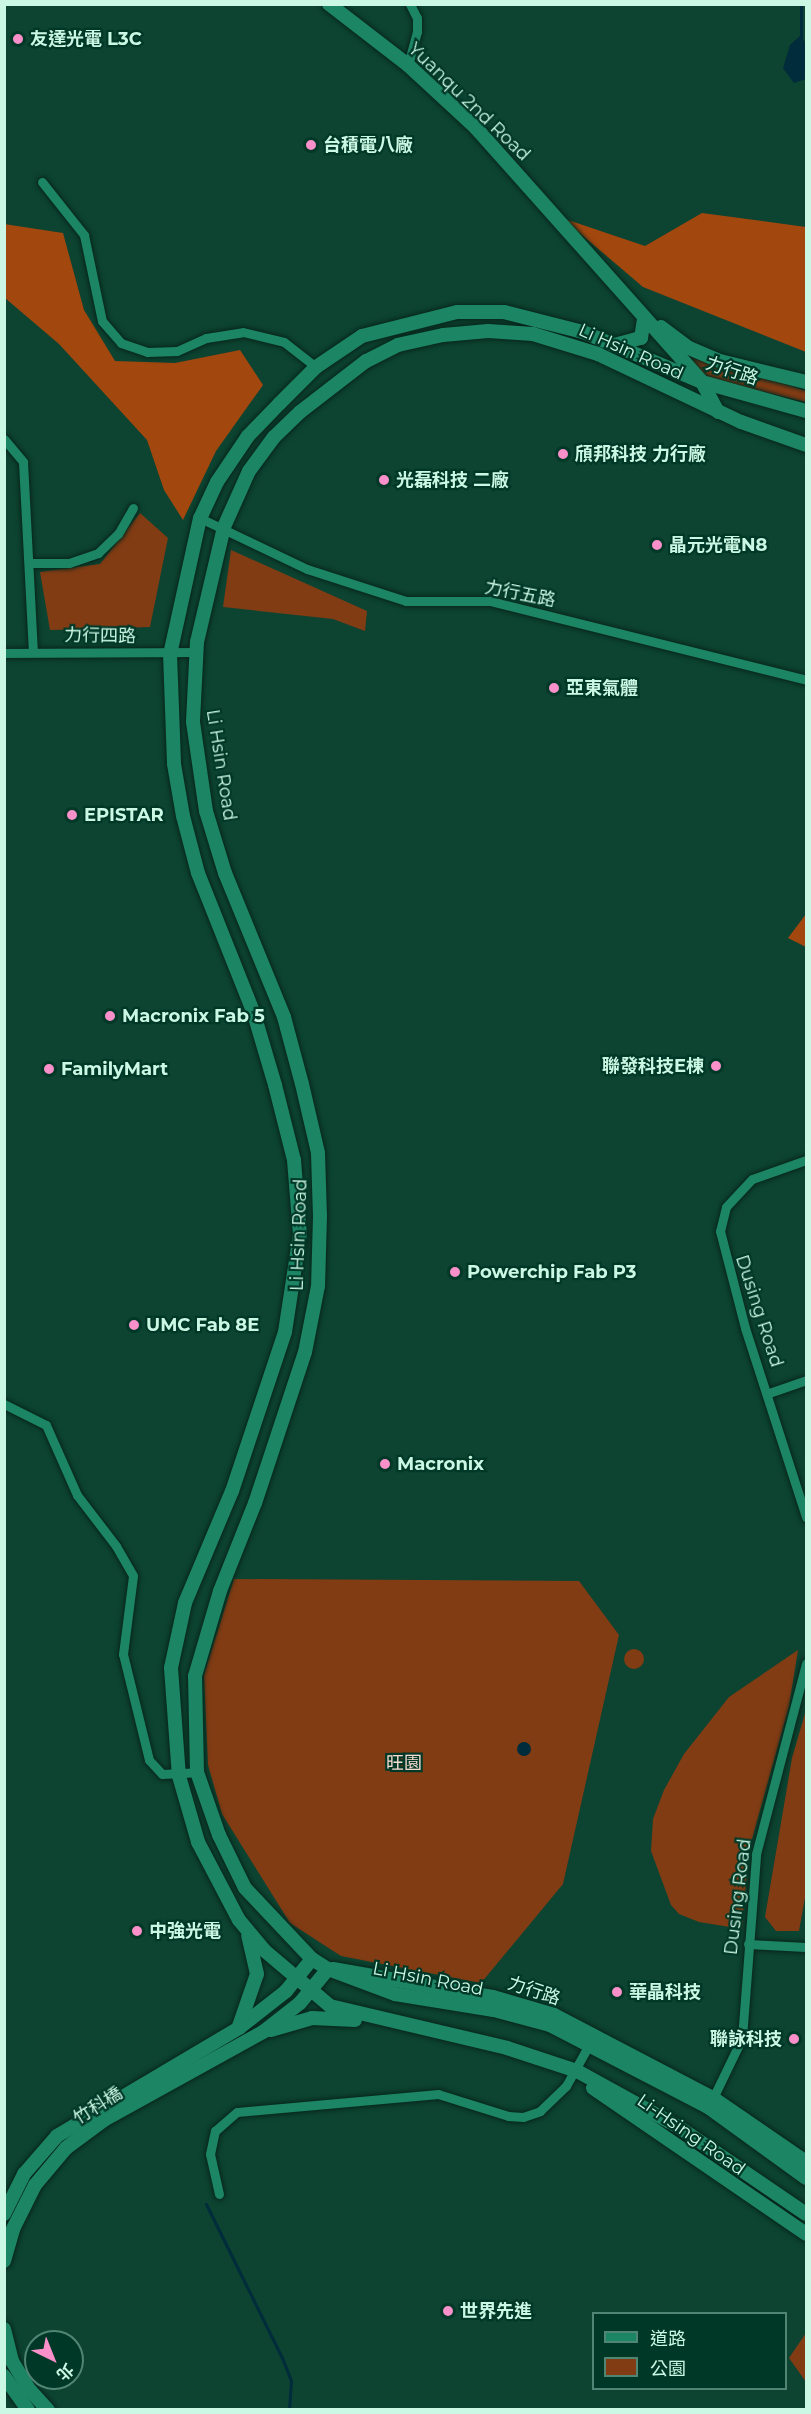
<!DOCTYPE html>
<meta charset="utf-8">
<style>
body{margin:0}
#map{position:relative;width:811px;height:2414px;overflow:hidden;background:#0d4331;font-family:Montserrat,"Noto Sans TC",sans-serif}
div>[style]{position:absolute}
.green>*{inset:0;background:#823c14}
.round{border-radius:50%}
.forest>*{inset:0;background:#a2470e}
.water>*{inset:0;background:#002c3b}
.stream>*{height:3px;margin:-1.5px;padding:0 1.5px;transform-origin:1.5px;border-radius:1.5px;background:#002c3b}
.roads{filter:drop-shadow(0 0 2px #07261b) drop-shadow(0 0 2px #07261b)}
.street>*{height:9px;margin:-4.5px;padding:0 4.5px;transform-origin:4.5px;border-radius:4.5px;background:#1c8564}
.secondary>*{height:14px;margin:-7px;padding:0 7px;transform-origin:7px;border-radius:7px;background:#1c8564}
.dots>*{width:16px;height:16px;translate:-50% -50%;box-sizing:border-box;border:3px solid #003827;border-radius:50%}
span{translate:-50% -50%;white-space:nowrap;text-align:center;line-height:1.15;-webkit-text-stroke:4.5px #003827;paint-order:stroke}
.poi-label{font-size:18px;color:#cbf8e4;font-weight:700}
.left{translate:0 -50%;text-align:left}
.right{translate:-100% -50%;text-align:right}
.street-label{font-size:18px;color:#cbf8e4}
.park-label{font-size:18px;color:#f5dbcf}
.frame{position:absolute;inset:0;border:6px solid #cbf8e4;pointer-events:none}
.legend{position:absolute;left:592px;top:2312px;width:195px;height:78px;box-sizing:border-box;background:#003827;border:2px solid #518573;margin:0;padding:8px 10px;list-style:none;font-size:18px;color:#cbf8e4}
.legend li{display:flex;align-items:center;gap:12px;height:30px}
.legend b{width:30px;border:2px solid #518573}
.north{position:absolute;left:24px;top:2330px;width:60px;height:60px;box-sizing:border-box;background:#003827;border:2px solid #518573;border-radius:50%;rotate:137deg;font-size:16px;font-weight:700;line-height:24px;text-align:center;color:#cbf8e4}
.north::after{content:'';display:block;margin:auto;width:21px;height:27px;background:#f990ca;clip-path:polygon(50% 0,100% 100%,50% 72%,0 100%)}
</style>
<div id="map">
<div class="green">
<div style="clip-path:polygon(678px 349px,806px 391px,806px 402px,706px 378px)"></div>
<div style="clip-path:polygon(140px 513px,168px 538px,150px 627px,50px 630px,40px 572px,100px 564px)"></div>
<div style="clip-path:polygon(231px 550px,367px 611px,365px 631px,333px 619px,223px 607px)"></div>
<div style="clip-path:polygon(234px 1579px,579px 1581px,619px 1635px,563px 1884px,481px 1983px,341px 1956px,290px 1923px,222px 1814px,208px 1765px,204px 1675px)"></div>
<div class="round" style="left:624px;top:1649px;width:20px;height:20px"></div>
<div style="clip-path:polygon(798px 1650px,789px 1706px,749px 1850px,742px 1929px,699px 1922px,679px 1914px,671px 1905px,651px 1851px,653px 1819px,664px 1790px,684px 1754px,729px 1697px)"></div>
<div style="clip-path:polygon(806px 1710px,806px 1892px,799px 1931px,776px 1931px,765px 1917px,792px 1758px)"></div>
<div style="clip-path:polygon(806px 2333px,806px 2382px,789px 2358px)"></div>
</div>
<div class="forest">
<div style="clip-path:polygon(702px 213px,806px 227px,806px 352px,643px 287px,562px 218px,645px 246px)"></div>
<div style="clip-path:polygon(4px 224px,63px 233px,84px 310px,115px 361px,175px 363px,240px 350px,263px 385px,216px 451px,183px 520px,164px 490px,147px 440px,59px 344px,5px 298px)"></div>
<div style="clip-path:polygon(806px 914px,806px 947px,788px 938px)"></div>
</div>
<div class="water">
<div style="clip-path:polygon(801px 35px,806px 44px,806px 79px,794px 83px,783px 68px,790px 45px)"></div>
<div class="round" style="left:517px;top:1742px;width:14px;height:14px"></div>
</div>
<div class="stream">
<div style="left:801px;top:4px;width:35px;rotate:90deg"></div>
<div style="left:206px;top:2204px;width:174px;rotate:63.7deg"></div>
<div style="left:283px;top:2360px;width:22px;rotate:69deg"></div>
<div style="left:291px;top:2381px;width:29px;rotate:94deg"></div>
</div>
<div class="roads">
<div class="street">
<div style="left:408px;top:65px;width:34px;rotate:-75deg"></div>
<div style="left:417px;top:32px;width:14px;rotate:-90deg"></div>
<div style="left:417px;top:18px;width:16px;rotate:-117deg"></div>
<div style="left:42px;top:182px;width:68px;rotate:51.6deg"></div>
<div style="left:84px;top:235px;width:88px;rotate:78.2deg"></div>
<div style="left:102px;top:321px;width:29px;rotate:49deg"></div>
<div style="left:121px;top:343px;width:28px;rotate:19deg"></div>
<div style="left:147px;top:352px;width:30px;rotate:-2deg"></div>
<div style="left:177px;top:351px;width:32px;rotate:-24deg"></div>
<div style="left:206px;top:338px;width:37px;rotate:-9deg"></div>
<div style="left:243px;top:332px;width:42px;rotate:13.7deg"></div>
<div style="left:284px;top:342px;width:41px;rotate:38deg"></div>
<div style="left:4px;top:439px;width:30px;rotate:50deg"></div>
<div style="left:23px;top:462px;width:188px;rotate:87deg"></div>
<div style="left:200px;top:518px;width:119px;rotate:25.5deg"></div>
<div style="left:307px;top:569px;width:104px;rotate:17.9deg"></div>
<div style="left:406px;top:601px;width:84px"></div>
<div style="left:490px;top:601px;width:326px;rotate:14deg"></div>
<div style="left:30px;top:563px;width:39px"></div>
<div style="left:69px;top:563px;width:31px;rotate:-19deg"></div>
<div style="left:98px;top:553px;width:28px;rotate:-44deg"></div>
<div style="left:118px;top:534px;width:30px;rotate:-60deg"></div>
<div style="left:4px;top:653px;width:191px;rotate:-0.3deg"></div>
<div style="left:806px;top:1160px;width:57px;rotate:160.6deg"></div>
<div style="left:752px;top:1179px;width:38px;rotate:133deg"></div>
<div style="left:726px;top:1207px;width:25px;rotate:104deg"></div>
<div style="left:720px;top:1231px;width:100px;rotate:75.5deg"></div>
<div style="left:745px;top:1328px;width:199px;rotate:72.1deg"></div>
<div style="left:769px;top:1393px;width:39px;rotate:-19deg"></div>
<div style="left:4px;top:1404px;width:47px;rotate:26.6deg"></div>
<div style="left:46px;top:1425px;width:77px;rotate:66.1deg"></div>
<div style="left:77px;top:1495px;width:64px;rotate:52.6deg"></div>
<div style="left:116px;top:1546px;width:34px;rotate:60deg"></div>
<div style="left:133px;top:1576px;width:79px;rotate:97.3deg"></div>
<div style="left:123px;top:1654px;width:109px;rotate:76.2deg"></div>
<div style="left:149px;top:1760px;width:19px;rotate:47deg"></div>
<div style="left:162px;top:1774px;width:35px;rotate:-3deg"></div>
<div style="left:748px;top:1944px;width:58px;rotate:3deg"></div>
<div style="left:713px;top:2098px;width:67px;rotate:-64.2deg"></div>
<div style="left:742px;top:2038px;width:185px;rotate:-85.6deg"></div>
<div style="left:756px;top:1854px;width:197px;rotate:-75.3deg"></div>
<div style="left:219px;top:2194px;width:41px;rotate:-102.7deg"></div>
<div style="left:210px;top:2154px;width:24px;rotate:-78deg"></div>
<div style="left:215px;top:2131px;width:29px;rotate:-41deg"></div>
<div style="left:237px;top:2112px;width:202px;rotate:-5.1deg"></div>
<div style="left:438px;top:2094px;width:73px;rotate:17.4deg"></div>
<div style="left:508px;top:2116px;width:15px;rotate:4deg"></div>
<div style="left:523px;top:2117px;width:18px;rotate:-19deg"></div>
<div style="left:540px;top:2111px;width:36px;rotate:-44deg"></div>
<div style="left:566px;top:2086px;width:49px;rotate:-60.8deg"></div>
</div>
<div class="secondary">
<div style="left:329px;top:4px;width:100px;rotate:37.7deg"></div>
<div style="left:408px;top:65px;width:93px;rotate:42.8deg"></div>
<div style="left:476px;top:128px;width:340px;rotate:48.3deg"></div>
<div style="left:702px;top:382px;width:34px;rotate:62deg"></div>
<div style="left:661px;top:327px;width:35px;rotate:37deg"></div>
<div style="left:689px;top:348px;width:34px;rotate:23deg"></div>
<div style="left:720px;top:361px;width:89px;rotate:13.7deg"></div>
<div style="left:618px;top:344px;width:24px;rotate:-15deg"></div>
<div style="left:641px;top:338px;width:18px;rotate:-81deg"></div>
<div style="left:806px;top:411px;width:108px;rotate:-164.4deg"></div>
<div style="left:702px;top:382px;width:129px;rotate:-157.2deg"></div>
<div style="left:583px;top:332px;width:81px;rotate:-165.8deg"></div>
<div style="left:504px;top:312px;width:47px;rotate:180deg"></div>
<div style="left:457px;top:312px;width:98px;rotate:165.8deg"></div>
<div style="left:362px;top:336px;width:55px;rotate:146deg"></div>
<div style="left:316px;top:367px;width:52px;rotate:135deg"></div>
<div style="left:279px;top:404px;width:45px;rotate:134.1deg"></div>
<div style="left:248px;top:436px;width:55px;rotate:124deg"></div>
<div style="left:217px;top:482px;width:40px;rotate:115deg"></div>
<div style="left:200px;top:518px;width:139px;rotate:102.4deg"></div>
<div style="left:170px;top:654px;width:110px;rotate:87.9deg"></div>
<div style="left:174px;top:764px;width:53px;rotate:80.2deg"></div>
<div style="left:183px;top:816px;width:59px;rotate:75.3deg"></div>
<div style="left:198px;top:873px;width:152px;rotate:68.3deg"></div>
<div style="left:254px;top:1014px;width:74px;rotate:73.5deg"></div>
<div style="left:275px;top:1085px;width:77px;rotate:75.8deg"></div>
<div style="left:294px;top:1160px;width:74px;rotate:85.4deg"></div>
<div style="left:300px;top:1234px;width:99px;rotate:98.7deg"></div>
<div style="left:285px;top:1332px;width:168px;rotate:108.4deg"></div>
<div style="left:232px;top:1491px;width:121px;rotate:112.8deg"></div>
<div style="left:185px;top:1603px;width:66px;rotate:102.2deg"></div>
<div style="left:171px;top:1668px;width:108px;rotate:85.8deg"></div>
<div style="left:179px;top:1776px;width:69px;rotate:73.9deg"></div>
<div style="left:198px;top:1842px;width:88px;rotate:62.3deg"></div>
<div style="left:239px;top:1920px;width:40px;rotate:50deg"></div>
<div style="left:265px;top:1951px;width:85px;rotate:40.2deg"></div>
<div style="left:330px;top:2006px;width:182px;rotate:13.3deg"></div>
<div style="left:507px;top:2048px;width:74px;rotate:18.2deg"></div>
<div style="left:577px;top:2071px;width:114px;rotate:28.8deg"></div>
<div style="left:677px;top:2126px;width:156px;rotate:34.3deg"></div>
<div style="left:806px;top:445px;width:69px;rotate:-160.5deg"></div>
<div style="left:741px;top:422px;width:158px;rotate:-154.6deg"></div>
<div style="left:598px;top:354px;width:68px;rotate:-162.9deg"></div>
<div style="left:533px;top:334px;width:45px;rotate:-176.2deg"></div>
<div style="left:488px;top:331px;width:45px;rotate:174.9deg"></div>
<div style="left:443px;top:335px;width:46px;rotate:167.5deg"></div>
<div style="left:398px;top:345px;width:36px;rotate:153deg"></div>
<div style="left:366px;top:361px;width:83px;rotate:142.3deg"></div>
<div style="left:300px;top:412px;width:36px;rotate:136deg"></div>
<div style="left:274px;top:437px;width:42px;rotate:126.3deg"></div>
<div style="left:249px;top:471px;width:61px;rotate:114.1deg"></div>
<div style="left:224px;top:527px;width:118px;rotate:103.2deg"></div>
<div style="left:197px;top:642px;width:80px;rotate:92.9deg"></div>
<div style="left:193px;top:722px;width:90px;rotate:81.7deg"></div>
<div style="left:206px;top:811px;width:65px;rotate:73deg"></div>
<div style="left:225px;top:873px;width:156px;rotate:67.7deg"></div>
<div style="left:284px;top:1017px;width:69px;rotate:75deg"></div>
<div style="left:302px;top:1084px;width:71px;rotate:76.9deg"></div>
<div style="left:318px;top:1153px;width:63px;rotate:88.2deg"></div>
<div style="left:320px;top:1216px;width:70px;rotate:91.6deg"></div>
<div style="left:318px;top:1286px;width:67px;rotate:101.1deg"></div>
<div style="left:305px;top:1352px;width:159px;rotate:108.3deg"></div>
<div style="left:255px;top:1503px;width:95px;rotate:111.7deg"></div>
<div style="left:220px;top:1591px;width:89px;rotate:106.4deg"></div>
<div style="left:195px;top:1676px;width:96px;rotate:88.8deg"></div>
<div style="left:197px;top:1772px;width:67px;rotate:70.8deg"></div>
<div style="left:219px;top:1835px;width:59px;rotate:63.9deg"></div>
<div style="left:245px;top:1888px;width:98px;rotate:46.7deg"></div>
<div style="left:312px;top:1959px;width:19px;rotate:32deg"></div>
<div style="left:328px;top:1969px;width:72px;rotate:20.5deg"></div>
<div style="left:395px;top:1994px;width:100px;rotate:9.2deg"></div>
<div style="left:494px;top:2010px;width:58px;rotate:15deg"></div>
<div style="left:550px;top:2025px;width:178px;rotate:27.4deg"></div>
<div style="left:708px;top:2107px;width:121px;rotate:35.9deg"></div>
<div style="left:333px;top:1969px;width:162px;rotate:9.9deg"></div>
<div style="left:493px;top:1997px;width:64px;rotate:16.4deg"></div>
<div style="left:554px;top:2015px;width:179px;rotate:27.6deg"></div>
<div style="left:713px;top:2098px;width:113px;rotate:34.5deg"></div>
<div style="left:239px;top:2026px;width:55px;rotate:-70.9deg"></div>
<div style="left:257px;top:1974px;width:39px;rotate:-103deg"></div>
<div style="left:271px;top:2030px;width:43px;rotate:-16.3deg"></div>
<div style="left:312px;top:2018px;width:43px;rotate:2.7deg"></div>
<div style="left:593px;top:2088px;width:258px;rotate:34.4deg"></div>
<div style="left:4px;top:2214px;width:45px;rotate:-63.4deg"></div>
<div style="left:24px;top:2174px;width:50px;rotate:-49deg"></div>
<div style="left:57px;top:2136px;width:212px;rotate:-30.7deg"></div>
<div style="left:239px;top:2028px;width:60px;rotate:-38.2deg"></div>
<div style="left:286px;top:1991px;width:41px;rotate:-50.9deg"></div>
<div style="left:4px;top:2261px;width:33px;rotate:-74deg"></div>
<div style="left:13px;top:2229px;width:49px;rotate:-63.4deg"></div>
<div style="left:35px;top:2185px;width:48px;rotate:-50deg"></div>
<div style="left:66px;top:2148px;width:47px;rotate:-36.4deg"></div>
<div style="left:104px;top:2120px;width:182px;rotate:-29deg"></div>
<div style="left:263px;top:2032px;width:47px;rotate:-38.1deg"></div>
<div style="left:300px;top:2003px;width:44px;rotate:-50.5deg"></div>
<div style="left:4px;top:2329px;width:33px;rotate:76deg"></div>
<div style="left:12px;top:2361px;width:31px;rotate:59deg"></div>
<div style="left:28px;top:2388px;width:30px;rotate:48deg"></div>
<div style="left:4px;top:2376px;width:42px;rotate:54.8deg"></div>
</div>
</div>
<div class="dots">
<div style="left:18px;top:39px;background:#f990ca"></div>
<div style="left:311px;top:145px;background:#f990ca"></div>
<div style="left:563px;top:454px;background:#f990ca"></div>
<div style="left:384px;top:480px;background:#f990ca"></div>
<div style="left:657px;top:545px;background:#f990ca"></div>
<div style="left:554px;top:688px;background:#f990ca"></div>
<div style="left:72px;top:815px;background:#f990ca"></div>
<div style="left:110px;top:1016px;background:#f990ca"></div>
<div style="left:716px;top:1066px;background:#f990ca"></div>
<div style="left:49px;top:1069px;background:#f990ca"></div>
<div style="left:455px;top:1272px;background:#f990ca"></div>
<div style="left:134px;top:1325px;background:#f990ca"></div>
<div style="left:385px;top:1464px;background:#f990ca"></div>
<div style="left:137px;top:1931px;background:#f990ca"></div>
<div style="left:617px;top:1992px;background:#f990ca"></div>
<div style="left:794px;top:2039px;background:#f990ca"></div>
<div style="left:448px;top:2311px;background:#f990ca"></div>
</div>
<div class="poi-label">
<span class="left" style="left:30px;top:39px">友達光電 L3C</span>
<span class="left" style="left:323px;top:145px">台積電八廠</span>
<span class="left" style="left:575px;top:454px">頎邦科技 力行廠</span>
<span class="left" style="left:396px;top:480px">光磊科技 二廠</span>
<span class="left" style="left:669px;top:545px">晶元光電N8</span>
<span class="left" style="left:566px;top:688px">亞東氣體</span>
<span class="left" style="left:84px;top:815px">EPISTAR</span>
<span class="left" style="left:122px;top:1016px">Macronix Fab 5</span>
<span class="right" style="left:704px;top:1066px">聯發科技E棟</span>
<span class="left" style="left:61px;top:1069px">FamilyMart</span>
<span class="left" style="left:467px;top:1272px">Powerchip Fab P3</span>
<span class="left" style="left:146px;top:1325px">UMC Fab 8E</span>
<span class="left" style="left:397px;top:1464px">Macronix</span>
<span class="left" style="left:149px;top:1931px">中強光電</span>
<span class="left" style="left:629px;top:1992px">華晶科技</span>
<span class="right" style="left:782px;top:2039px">聯詠科技</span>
<span class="left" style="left:460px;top:2311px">世界先進</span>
</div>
<div class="street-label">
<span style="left:469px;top:102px;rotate:44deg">Yuanqu 2nd Road</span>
<span style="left:631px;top:352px;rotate:24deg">Li Hsin Road</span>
<span style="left:732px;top:371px;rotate:18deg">力行路</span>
<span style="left:520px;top:594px;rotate:11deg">力行五路</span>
<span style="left:100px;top:636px;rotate:1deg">力行四路</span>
<span style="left:221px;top:765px;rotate:81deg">Li Hsin Road</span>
<span style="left:299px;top:1235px;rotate:-88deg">Li Hsin Road</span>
<span style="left:759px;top:1311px;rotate:72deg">Dusing Road</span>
<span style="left:738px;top:1897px;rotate:-83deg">Dusing Road</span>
<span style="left:428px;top:1979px;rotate:11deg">Li Hsin Road</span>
<span style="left:534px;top:1991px;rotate:18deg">力行路</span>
<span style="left:98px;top:2106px;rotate:-32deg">竹科橋</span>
<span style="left:691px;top:2135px;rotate:35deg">Li-Hsing Road</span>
</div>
<div class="park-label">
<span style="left:404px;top:1763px">旺園</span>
</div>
<div class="frame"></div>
<ul class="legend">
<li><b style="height:8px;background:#1c8564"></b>道路</li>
<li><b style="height:16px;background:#823c14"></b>公園</li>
</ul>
<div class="north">北</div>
</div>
